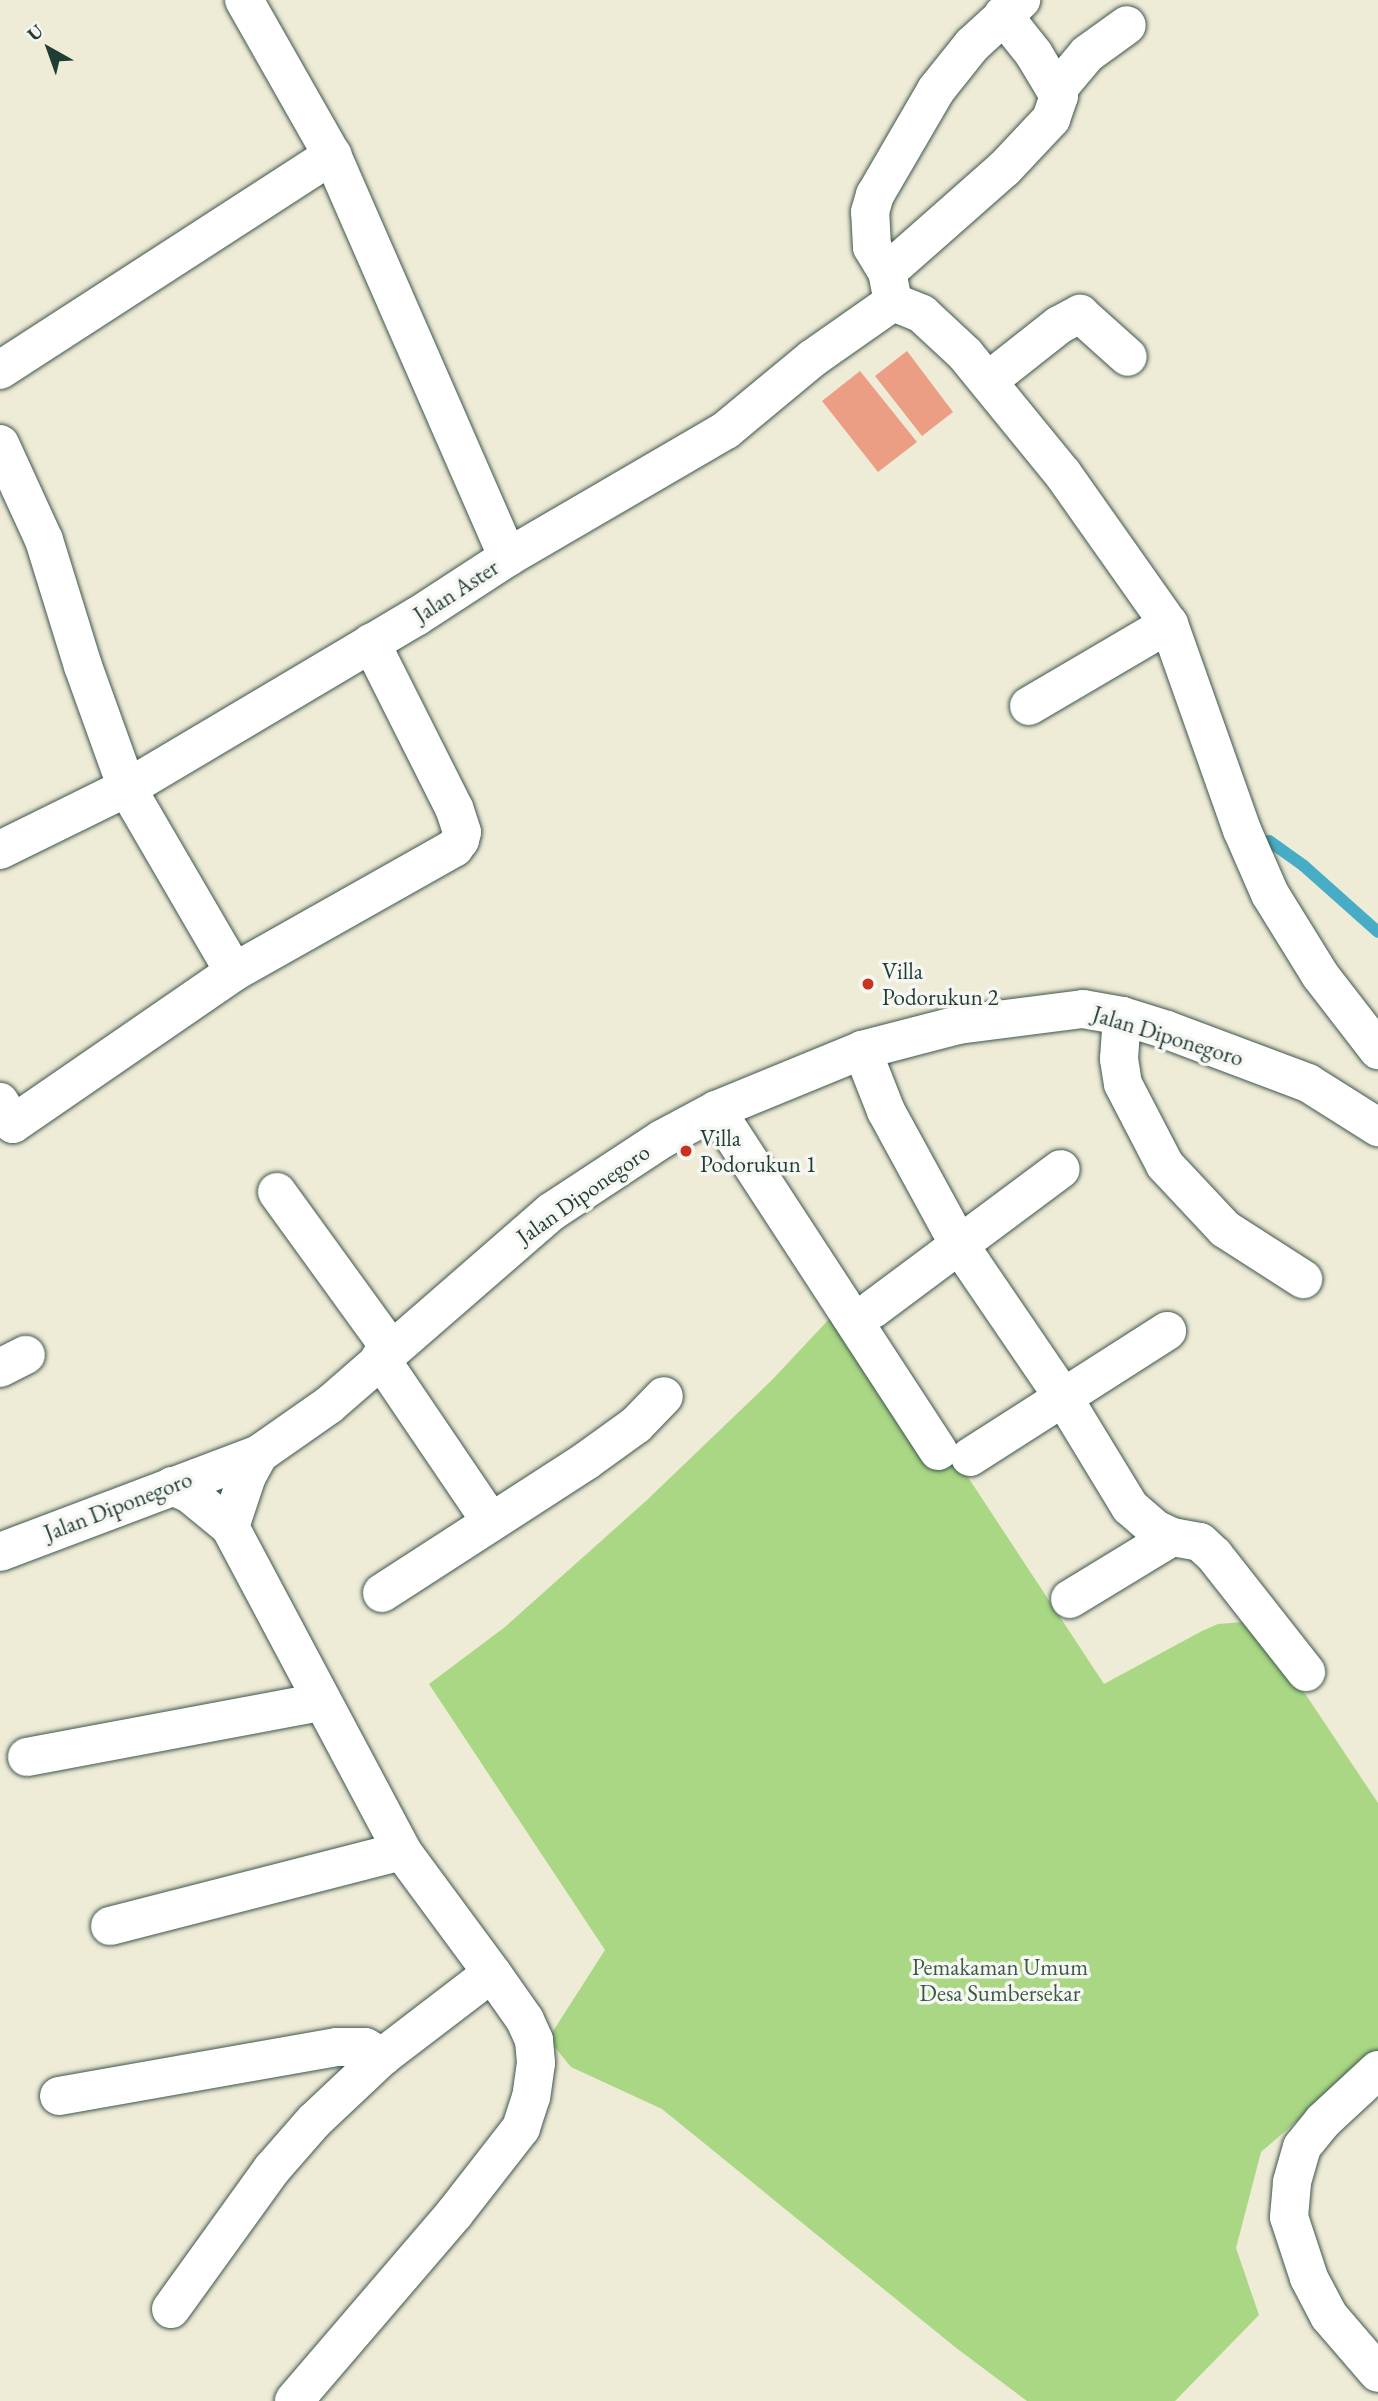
<!DOCTYPE html>
<style>
body{margin:0}
#map{position:relative;width:1378px;height:2401px;overflow:hidden;background:#eeebd6;font-family:"EB Garamond",serif}
div>[style]{position:absolute}
.green>*{inset:0;background:#a9d784}
.stream>*{height:12px;margin:-6px;padding:0 6px;transform-origin:6px;border-radius:6px;background:#47adc6}
.building>*{inset:0;background:#ec9e85}
.roads{filter:drop-shadow(0 0 2px #3e574c) drop-shadow(0 0 2px #3e574c)}
.minor>*{height:38px;margin:-19px;padding:0 19px;transform-origin:19px;border-radius:19px;background:#fff}
.major>*{height:38px;margin:-19px;padding:0 19px;transform-origin:19px;border-radius:19px;background:#fff}
.dots>*{width:19px;height:19px;translate:-50% -50%;box-sizing:border-box;border:4px solid #f6f6f2;border-radius:50%}
span{translate:-50% -50%;white-space:nowrap;text-align:center;line-height:1.15;-webkit-text-stroke:7px #f6f6f2;paint-order:stroke}
.street-label{font-size:23px;color:#1f3d34}
.poi-label{font-size:23px;color:#1f3d34}
.left{translate:0 -50%;text-align:left}
.park-label{font-size:23px;color:#3b5c44}
.north{position:absolute;left:14px;top:14px;width:70px;height:70px;-webkit-text-stroke:5px #f6f6f2;paint-order:stroke;rotate:320deg;font-size:19px;font-weight:700;line-height:28px;text-align:center;color:#1f3d34}
.north::after{content:'';display:block;margin:auto;width:24px;height:32px;background:#1f3d34;clip-path:polygon(50% 0,100% 100%,50% 72%,0 100%)}
</style>
<div id="map">
<div class="green">
<div style="clip-path:polygon(804px 1228px,1104px 1684px,1202px 1631px,1218px 1624px,1243px 1622px,1306px 1695px,1378px 1803px,1378px 2051px,1261px 2152px,1236px 2248px,1259px 2315px,1175px 2401px,1027px 2401px,955px 2347px,662px 2109px,571px 2067px,548px 2039px,605px 1950px,429px 1684px,505px 1627px,647px 1500px,772px 1380px,833px 1315px)"></div>
</div>
<div class="stream">
<div style="left:1269px;top:841px;width:43px;rotate:35.5deg"></div>
<div style="left:1304px;top:866px;width:99px;rotate:41.7deg"></div>
</div>
<div class="building">
<div style="clip-path:polygon(907px 351px,953px 412px,922px 436px,875px 376px)"></div>
<div style="clip-path:polygon(860px 371px,917px 442px,878px 472px,822px 401px)"></div>
</div>
<div class="roads">
<div class="minor">
<div style="left:244px;top:0;width:178px;rotate:60.4deg"></div>
<div style="left:332px;top:155px;width:439px;rotate:66.4deg"></div>
<div style="left:1056px;top:91px;width:48px;rotate:-50deg"></div>
<div style="left:1087px;top:54px;width:49px;rotate:-35.9deg"></div>
<div style="left:887px;top:272px;width:156px;rotate:-41.4deg"></div>
<div style="left:1004px;top:169px;width:69px;rotate:-46.8deg"></div>
<div style="left:1051px;top:119px;width:24px;rotate:-71deg"></div>
<div style="left:1059px;top:96px;width:49px;rotate:-120.8deg"></div>
<div style="left:1034px;top:54px;width:50px;rotate:-128.5deg"></div>
<div style="left:893px;top:302px;width:31px;rotate:22deg"></div>
<div style="left:922px;top:314px;width:59px;rotate:42.9deg"></div>
<div style="left:965px;top:354px;width:155px;rotate:50.8deg"></div>
<div style="left:1063px;top:474px;width:184px;rotate:54.8deg"></div>
<div style="left:1169px;top:624px;width:219px;rotate:70.5deg"></div>
<div style="left:1242px;top:830px;width:70px;rotate:66.4deg"></div>
<div style="left:1270px;top:894px;width:95px;rotate:58.3deg"></div>
<div style="left:1320px;top:975px;width:95px;rotate:52.3deg"></div>
<div style="left:893px;top:302px;width:31px;rotate:-101deg"></div>
<div style="left:887px;top:272px;width:29px;rotate:-121deg"></div>
<div style="left:872px;top:247px;width:35px;rotate:-93deg"></div>
<div style="left:870px;top:212px;width:18px;rotate:-74deg"></div>
<div style="left:875px;top:195px;width:121px;rotate:-59.8deg"></div>
<div style="left:936px;top:90px;width:58px;rotate:-51.3deg"></div>
<div style="left:972px;top:45px;width:67px;rotate:-42.6deg"></div>
<div style="left:0;top:370px;width:396px;rotate:-32.9deg"></div>
<div style="left:988px;top:381px;width:90px;rotate:-38.3deg"></div>
<div style="left:1059px;top:325px;width:24px;rotate:-28deg"></div>
<div style="left:1080px;top:314px;width:64px;rotate:41.9deg"></div>
<div style="left:0;top:444px;width:106px;rotate:65.4deg"></div>
<div style="left:44px;top:540px;width:132px;rotate:72.8deg"></div>
<div style="left:83px;top:666px;width:130px;rotate:70.2deg"></div>
<div style="left:127px;top:788px;width:213px;rotate:59.8deg"></div>
<div style="left:234px;top:972px;width:268px;rotate:145.5deg"></div>
<div style="left:13px;top:1124px;width:26px;rotate:-121deg"></div>
<div style="left:1029px;top:706px;width:162px;rotate:-30.4deg"></div>
<div style="left:0;top:850px;width:152px;rotate:-26.2deg"></div>
<div style="left:136px;top:783px;width:326px;rotate:-30.7deg"></div>
<div style="left:416px;top:617px;width:110px;rotate:-33.1deg"></div>
<div style="left:508px;top:557px;width:252px;rotate:-30.2deg"></div>
<div style="left:726px;top:430px;width:113px;rotate:-39.6deg"></div>
<div style="left:813px;top:358px;width:98px;rotate:-35deg"></div>
<div style="left:234px;top:972px;width:253px;rotate:-29.4deg"></div>
<div style="left:454px;top:848px;width:10px;rotate:-53deg"></div>
<div style="left:460px;top:840px;width:8px;rotate:-76deg"></div>
<div style="left:462px;top:832px;width:25px;rotate:-108deg"></div>
<div style="left:454px;top:808px;width:185px;rotate:-116.7deg"></div>
<div style="left:1122px;top:1016px;width:43px;rotate:94deg"></div>
<div style="left:1119px;top:1059px;width:25px;rotate:81deg"></div>
<div style="left:1123px;top:1084px;width:91px;rotate:62.6deg"></div>
<div style="left:1165px;top:1165px;width:88px;rotate:46.8deg"></div>
<div style="left:1225px;top:1229px;width:93px;rotate:32.7deg"></div>
<div style="left:862px;top:1050px;width:66px;rotate:68.5deg"></div>
<div style="left:886px;top:1111px;width:150px;rotate:61.4deg"></div>
<div style="left:958px;top:1243px;width:186px;rotate:55.7deg"></div>
<div style="left:1063px;top:1397px;width:129px;rotate:58.7deg"></div>
<div style="left:1130px;top:1507px;width:33px;rotate:41deg"></div>
<div style="left:1155px;top:1529px;width:19px;rotate:25deg"></div>
<div style="left:1172px;top:1537px;width:28px;rotate:10deg"></div>
<div style="left:1200px;top:1542px;width:19px;rotate:43deg"></div>
<div style="left:1214px;top:1555px;width:149px;rotate:51.8deg"></div>
<div style="left:716px;top:1110px;width:407px;rotate:56.9deg"></div>
<div style="left:277px;top:1192px;width:193px;rotate:54.1deg"></div>
<div style="left:873px;top:1309px;width:234px;rotate:-36.7deg"></div>
<div style="left:380px;top:1358px;width:198px;rotate:55.9deg"></div>
<div style="left:0;top:1368px;width:29px;rotate:-27deg"></div>
<div style="left:970px;top:1457px;width:234px;rotate:-32.6deg"></div>
<div style="left:172px;top:1486px;width:20px;rotate:24deg"></div>
<div style="left:190px;top:1494px;width:52px;rotate:39.5deg"></div>
<div style="left:230px;top:1527px;width:367px;rotate:62deg"></div>
<div style="left:402px;top:1851px;width:152px;rotate:53.6deg"></div>
<div style="left:492px;top:1973px;width:57px;rotate:54.9deg"></div>
<div style="left:525px;top:2020px;width:22px;rotate:66deg"></div>
<div style="left:534px;top:2040px;width:23px;rotate:85deg"></div>
<div style="left:536px;top:2063px;width:34px;rotate:98deg"></div>
<div style="left:531px;top:2097px;width:33px;rotate:108deg"></div>
<div style="left:521px;top:2128px;width:109px;rotate:127.9deg"></div>
<div style="left:454px;top:2214px;width:246px;rotate:130.6deg"></div>
<div style="left:230px;top:1527px;width:54px;rotate:-71.6deg"></div>
<div style="left:247px;top:1476px;width:25px;rotate:-61deg"></div>
<div style="left:382px;top:1593px;width:243px;rotate:-32.9deg"></div>
<div style="left:586px;top:1461px;width:62px;rotate:-35.8deg"></div>
<div style="left:636px;top:1425px;width:40px;rotate:-46deg"></div>
<div style="left:1070px;top:1599px;width:119px;rotate:-31.3deg"></div>
<div style="left:27px;top:1757px;width:298px;rotate:-10.6deg"></div>
<div style="left:110px;top:1926px;width:301px;rotate:-14.4deg"></div>
<div style="left:59px;top:2096px;width:282px;rotate:-10deg"></div>
<div style="left:337px;top:2047px;width:28px"></div>
<div style="left:365px;top:2047px;width:20px;rotate:30deg"></div>
<div style="left:171px;top:2309px;width:173px;rotate:-54.2deg"></div>
<div style="left:272px;top:2169px;width:64px;rotate:-48.8deg"></div>
<div style="left:314px;top:2121px;width:93px;rotate:-43.3deg"></div>
<div style="left:382px;top:2057px;width:138px;rotate:-37.4deg"></div>
</div>
<div class="major">
<div style="left:0;top:1552px;width:277px;rotate:-20.7deg"></div>
<div style="left:259px;top:1454px;width:85px;rotate:-35deg"></div>
<div style="left:329px;top:1405px;width:294px;rotate:-41deg"></div>
<div style="left:551px;top:1212px;width:133px;rotate:-33.3deg"></div>
<div style="left:662px;top:1139px;width:61px;rotate:-28.2deg"></div>
<div style="left:716px;top:1110px;width:158px;rotate:-22.3deg"></div>
<div style="left:862px;top:1050px;width:99px;rotate:-14.6deg"></div>
<div style="left:958px;top:1025px;width:126px;rotate:-7.3deg"></div>
<div style="left:1083px;top:1009px;width:40px;rotate:10deg"></div>
<div style="left:1122px;top:1016px;width:47px;rotate:17.3deg"></div>
<div style="left:1167px;top:1030px;width:151px;rotate:20.6deg"></div>
<div style="left:1308px;top:1083px;width:83px;rotate:32.2deg"></div>
<div style="left:1378px;top:2070px;width:75px;rotate:137.2deg"></div>
<div style="left:1323px;top:2121px;width:33px;rotate:129deg"></div>
<div style="left:1302px;top:2147px;width:37px;rotate:106deg"></div>
<div style="left:1292px;top:2183px;width:34px;rotate:95deg"></div>
<div style="left:1289px;top:2217px;width:64px;rotate:71.8deg"></div>
<div style="left:1309px;top:2278px;width:43px;rotate:62.2deg"></div>
<div style="left:1329px;top:2316px;width:75px;rotate:49.3deg"></div>
</div>
</div>
<div class="dots">
<div style="left:868px;top:984px;background:#c8321e"></div>
<div style="left:686px;top:1151px;background:#c8321e"></div>
</div>
<div class="street-label">
<span style="left:456px;top:591px;rotate:-33deg">Jalan Aster</span>
<span style="left:1168px;top:1036px;rotate:17deg">Jalan Diponegoro</span>
<span style="left:583px;top:1194px;rotate:-35deg">Jalan Diponegoro</span>
<span style="left:118px;top:1506px;rotate:-21deg">Jalan Diponegoro</span>
</div>
<div class="poi-label">
<span class="left" style="left:882px;top:984px">Villa<br>Podorukun 2</span>
<span class="left" style="left:700px;top:1151px">Villa<br>Podorukun 1</span>
</div>
<div class="park-label">
<span style="left:1000px;top:1980px">Pemakaman Umum<br>Desa Sumbersekar</span>
</div>
<div class="north">U</div>
</div>
